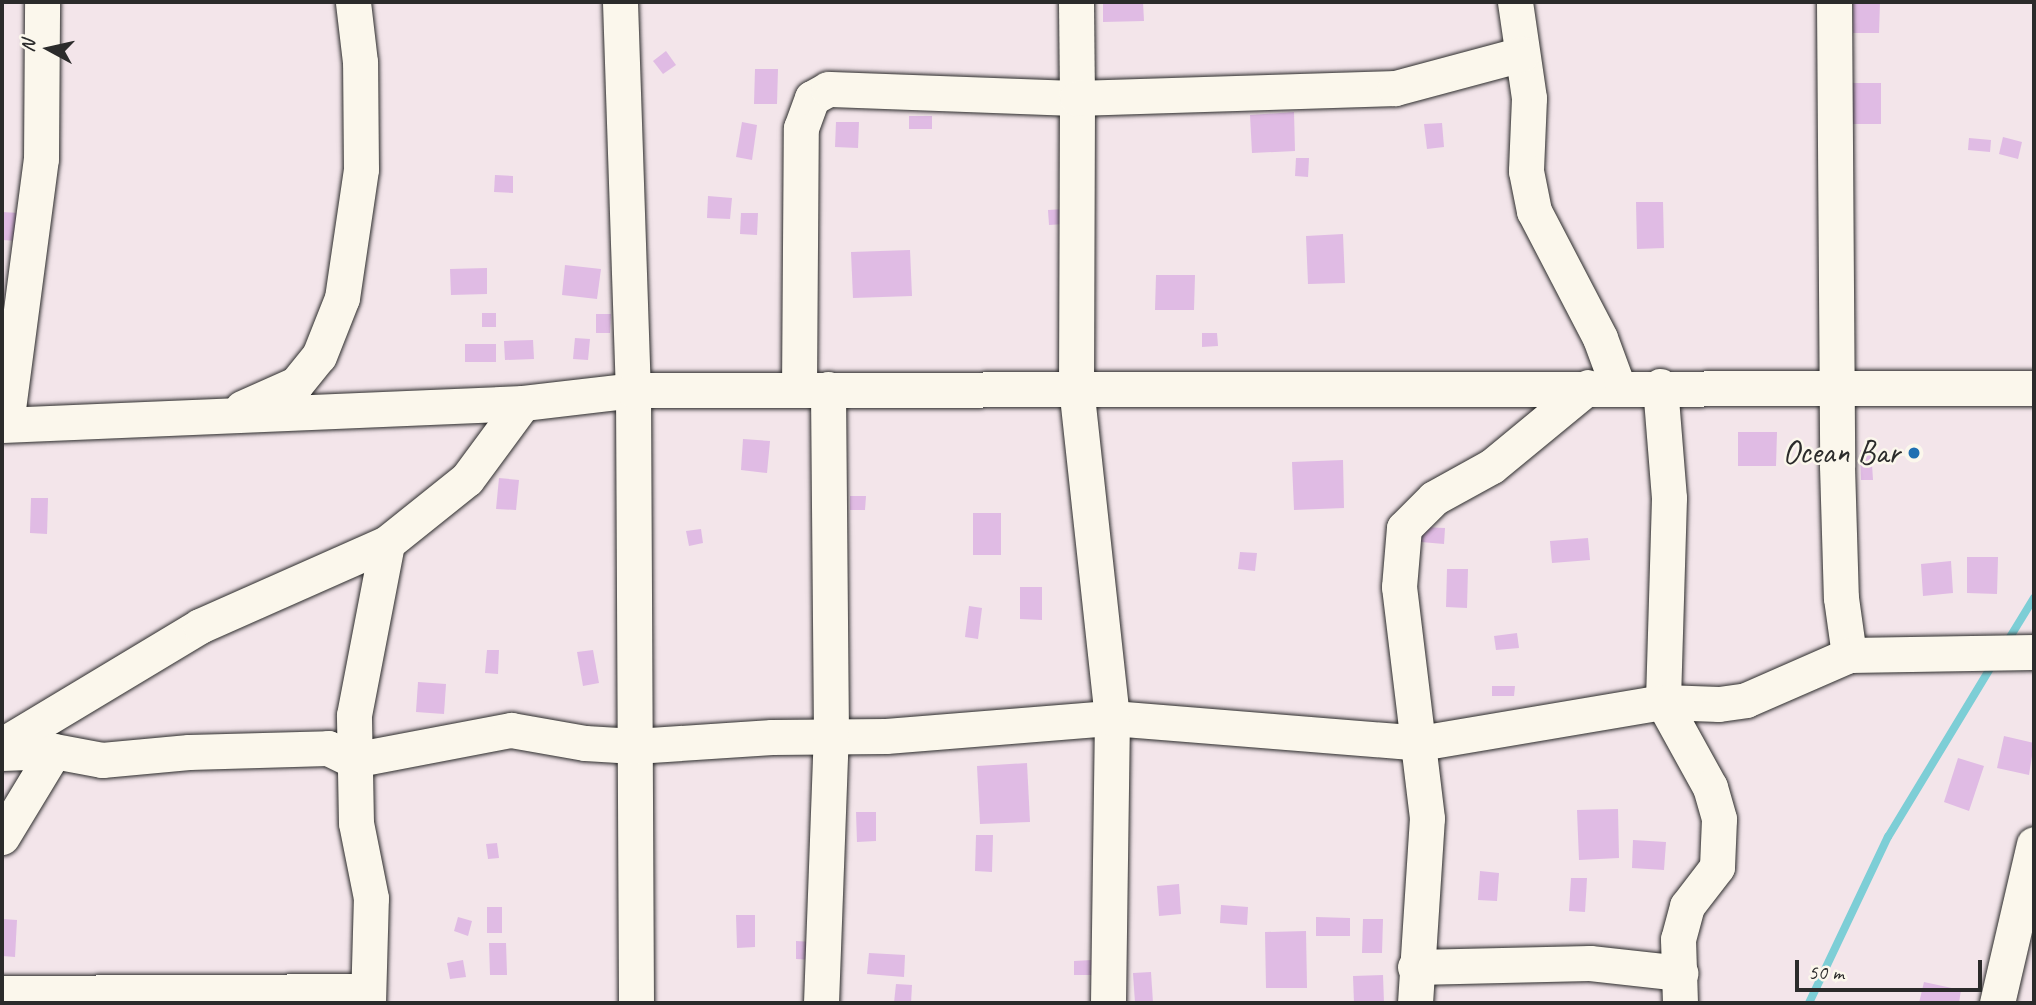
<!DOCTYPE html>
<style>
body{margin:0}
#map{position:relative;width:2036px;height:1005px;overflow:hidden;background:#f3e5ea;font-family:Caveat,sans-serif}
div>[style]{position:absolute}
.stream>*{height:8px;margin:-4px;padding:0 4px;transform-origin:4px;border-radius:4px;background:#7dced6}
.building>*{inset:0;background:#e0bbe4}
.roads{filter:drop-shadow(0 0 2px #2b2b2b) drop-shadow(0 0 2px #2b2b2b)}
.minor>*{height:35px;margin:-17.5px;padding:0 17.5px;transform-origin:17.5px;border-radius:17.5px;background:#fbf7ec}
.dots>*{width:19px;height:19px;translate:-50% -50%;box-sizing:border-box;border:4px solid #fbf7ec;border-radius:50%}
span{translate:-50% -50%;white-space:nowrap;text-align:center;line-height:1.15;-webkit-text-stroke:5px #fbf7ec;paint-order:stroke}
.poi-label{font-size:33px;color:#2b2b2b}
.right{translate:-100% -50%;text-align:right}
.frame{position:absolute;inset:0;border:4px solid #2b2b2b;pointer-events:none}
.north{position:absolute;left:14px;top:14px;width:70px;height:70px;-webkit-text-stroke:5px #fbf7ec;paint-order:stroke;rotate:278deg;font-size:19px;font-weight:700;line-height:28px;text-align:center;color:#2b2b2b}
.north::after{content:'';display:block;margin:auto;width:24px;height:32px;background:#2b2b2b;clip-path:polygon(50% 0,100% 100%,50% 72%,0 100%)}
.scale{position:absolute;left:1795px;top:960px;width:187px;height:32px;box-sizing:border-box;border:4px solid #2b2b2b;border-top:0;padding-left:9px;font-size:21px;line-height:24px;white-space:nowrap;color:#2b2b2b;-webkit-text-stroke:5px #fbf7ec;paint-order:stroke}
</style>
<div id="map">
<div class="stream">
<div style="left:2007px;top:642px;width:52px;rotate:-58.5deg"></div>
<div style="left:1809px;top:1003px;width:184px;rotate:-64.6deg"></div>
<div style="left:1888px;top:837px;width:205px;rotate:-58.8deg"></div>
</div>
<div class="building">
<div style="clip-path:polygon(1103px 2px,1143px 2px,1144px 21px,1103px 22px)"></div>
<div style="clip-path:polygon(1853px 2px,1880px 2px,1879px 33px,1853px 33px)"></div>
<div style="clip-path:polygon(666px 51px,676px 65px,663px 74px,653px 61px)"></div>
<div style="clip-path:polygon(755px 69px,778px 69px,777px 104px,754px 104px)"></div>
<div style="clip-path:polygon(1850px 83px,1881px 83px,1881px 124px,1850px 124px)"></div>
<div style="clip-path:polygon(1294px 112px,1295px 151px,1252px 153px,1250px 115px)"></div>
<div style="clip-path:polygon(909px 116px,932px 116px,932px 129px,909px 129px)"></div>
<div style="clip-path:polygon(742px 122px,757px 125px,752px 160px,736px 157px)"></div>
<div style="clip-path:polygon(836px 122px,859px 122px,858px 148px,835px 147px)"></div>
<div style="clip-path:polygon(1442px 123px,1444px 147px,1427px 149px,1424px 124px)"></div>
<div style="clip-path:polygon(2003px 137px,2022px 142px,2018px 159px,1999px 154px)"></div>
<div style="clip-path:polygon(1969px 138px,1991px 140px,1990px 152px,1968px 150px)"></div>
<div style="clip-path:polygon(1296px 158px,1309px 158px,1308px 177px,1295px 176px)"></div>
<div style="clip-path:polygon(495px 175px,513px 176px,513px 193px,494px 192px)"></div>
<div style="clip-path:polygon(708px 196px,732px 198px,730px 219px,707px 218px)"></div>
<div style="clip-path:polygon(1636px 202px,1663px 202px,1664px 248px,1637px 249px)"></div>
<div style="clip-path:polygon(1064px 209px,1065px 224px,1049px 225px,1048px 210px)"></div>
<div style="clip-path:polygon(2px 212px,19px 213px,18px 241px,2px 240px)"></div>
<div style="clip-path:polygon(741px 213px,758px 213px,757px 235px,740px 234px)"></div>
<div style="clip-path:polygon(1343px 234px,1345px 283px,1308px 284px,1306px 236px)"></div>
<div style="clip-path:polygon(910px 250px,912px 296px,853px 298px,851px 252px)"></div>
<div style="clip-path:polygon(565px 265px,601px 269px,597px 299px,562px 295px)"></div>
<div style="clip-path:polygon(487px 268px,487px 294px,451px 295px,450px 269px)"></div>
<div style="clip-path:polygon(1156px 275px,1195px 275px,1194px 310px,1155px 310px)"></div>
<div style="clip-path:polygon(482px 313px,496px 313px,496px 327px,482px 327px)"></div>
<div style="clip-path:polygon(596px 314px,611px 314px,610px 333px,596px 333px)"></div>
<div style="clip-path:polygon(1202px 333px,1217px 333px,1218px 346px,1202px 347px)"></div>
<div style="clip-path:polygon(575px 338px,590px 339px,588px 360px,573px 359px)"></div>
<div style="clip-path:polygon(533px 340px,534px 359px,505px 360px,504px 341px)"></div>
<div style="clip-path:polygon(465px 344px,496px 344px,496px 362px,465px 362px)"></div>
<div style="clip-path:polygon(1738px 432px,1777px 432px,1776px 466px,1738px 466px)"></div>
<div style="clip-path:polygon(743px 439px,770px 441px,767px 473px,741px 470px)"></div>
<div style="clip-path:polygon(1871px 449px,1873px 480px,1861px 480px,1860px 450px)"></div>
<div style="clip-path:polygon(1343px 460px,1344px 508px,1294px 510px,1292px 462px)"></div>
<div style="clip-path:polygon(499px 478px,519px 480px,516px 510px,496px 509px)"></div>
<div style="clip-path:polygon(850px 496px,866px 496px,865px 510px,850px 510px)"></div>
<div style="clip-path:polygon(31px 498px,48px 498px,47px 534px,30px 533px)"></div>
<div style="clip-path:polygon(973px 513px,1001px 513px,1001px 555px,973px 555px)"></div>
<div style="clip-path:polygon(1422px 527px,1445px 528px,1444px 544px,1421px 542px)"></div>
<div style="clip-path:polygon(701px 529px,703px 543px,689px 546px,686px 531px)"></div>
<div style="clip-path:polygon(1588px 538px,1590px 560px,1552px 563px,1550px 541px)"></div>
<div style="clip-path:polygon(1240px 552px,1257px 553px,1255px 571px,1238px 569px)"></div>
<div style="clip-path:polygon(1967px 557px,1998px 557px,1997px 594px,1967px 593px)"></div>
<div style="clip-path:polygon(1951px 561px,1953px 593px,1923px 596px,1921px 564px)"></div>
<div style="clip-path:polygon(1447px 569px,1468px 569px,1467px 608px,1446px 607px)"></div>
<div style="clip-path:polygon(1020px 587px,1042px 587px,1042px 620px,1020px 619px)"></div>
<div style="clip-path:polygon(969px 606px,982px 608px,978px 639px,965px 637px)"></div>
<div style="clip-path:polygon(1517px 633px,1519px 648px,1496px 650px,1494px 636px)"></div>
<div style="clip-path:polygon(487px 650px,499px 650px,498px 674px,485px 673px)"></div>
<div style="clip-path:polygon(593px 650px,599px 683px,583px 686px,577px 652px)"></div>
<div style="clip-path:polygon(418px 682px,446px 684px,444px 714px,416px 712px)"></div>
<div style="clip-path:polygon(1492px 686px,1515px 686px,1514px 696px,1492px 696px)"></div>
<div style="clip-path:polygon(2004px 736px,2034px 743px,2029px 775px,1997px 768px)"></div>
<div style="clip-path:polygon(1958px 758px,1984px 766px,1969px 811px,1944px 802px)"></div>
<div style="clip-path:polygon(1027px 763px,1030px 822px,980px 824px,977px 766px)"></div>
<div style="clip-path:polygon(1618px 809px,1619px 858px,1579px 860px,1577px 810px)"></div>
<div style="clip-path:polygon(856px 812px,876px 812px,876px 841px,857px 842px)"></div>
<div style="clip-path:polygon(976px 835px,993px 835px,992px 872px,975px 871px)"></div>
<div style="clip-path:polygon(1633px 840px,1666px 842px,1664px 870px,1632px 868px)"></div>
<div style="clip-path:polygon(497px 843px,499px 858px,488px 859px,486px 844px)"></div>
<div style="clip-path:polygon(1480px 871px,1499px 873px,1497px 901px,1478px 900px)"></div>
<div style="clip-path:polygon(1571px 878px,1587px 878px,1585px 912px,1569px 911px)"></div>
<div style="clip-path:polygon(1179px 884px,1181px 914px,1159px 916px,1157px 886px)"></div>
<div style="clip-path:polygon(1221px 905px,1248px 907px,1247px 925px,1220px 923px)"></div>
<div style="clip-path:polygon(487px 907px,502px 907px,502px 933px,487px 933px)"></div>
<div style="clip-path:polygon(736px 915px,755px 915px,755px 947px,737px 948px)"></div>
<div style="clip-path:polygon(458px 917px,472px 921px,468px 936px,454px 931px)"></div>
<div style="clip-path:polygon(1316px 917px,1350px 918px,1350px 936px,1316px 936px)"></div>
<div style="clip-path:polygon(2px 919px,17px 920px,15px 957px,2px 956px)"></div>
<div style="clip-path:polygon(1363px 919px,1383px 919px,1382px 953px,1362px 953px)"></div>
<div style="clip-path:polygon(1306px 931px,1307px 988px,1266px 988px,1265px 932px)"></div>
<div style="clip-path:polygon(796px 941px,814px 942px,813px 960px,796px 959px)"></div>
<div style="clip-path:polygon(489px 943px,506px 943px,507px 975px,490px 975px)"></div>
<div style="clip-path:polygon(869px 953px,905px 955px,904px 977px,867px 974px)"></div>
<div style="clip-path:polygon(463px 960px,466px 977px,450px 979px,447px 963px)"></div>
<div style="clip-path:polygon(1092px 960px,1092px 975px,1074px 975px,1074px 961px)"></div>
<div style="clip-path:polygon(1151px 972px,1153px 1003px,1135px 1003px,1133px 973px)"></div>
<div style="clip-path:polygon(1383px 975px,1384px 1003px,1354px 1003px,1353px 976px)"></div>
<div style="clip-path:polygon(1924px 982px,1961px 990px,1959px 1003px,1919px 1003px)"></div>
<div style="clip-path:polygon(896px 984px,912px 985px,911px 1003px,894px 1003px)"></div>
</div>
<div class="roads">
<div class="minor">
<div style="left:620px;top:2px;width:388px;rotate:88.1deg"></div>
<div style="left:633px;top:390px;width:613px;rotate:89.72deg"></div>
<div style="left:1515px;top:2px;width:97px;rotate:81.7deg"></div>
<div style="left:1529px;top:98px;width:73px;rotate:92.4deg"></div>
<div style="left:1526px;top:171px;width:41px;rotate:78.7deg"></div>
<div style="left:1534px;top:211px;width:143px;rotate:62.5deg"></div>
<div style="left:1600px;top:338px;width:52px;rotate:69.8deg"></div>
<div style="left:1834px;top:2px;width:464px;rotate:89.6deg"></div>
<div style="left:1837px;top:466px;width:132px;rotate:88.3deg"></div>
<div style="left:1841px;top:598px;width:58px;rotate:82deg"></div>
<div style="left:1660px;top:386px;width:112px;rotate:85.4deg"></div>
<div style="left:1669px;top:498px;width:204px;rotate:91.7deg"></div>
<div style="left:1663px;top:702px;width:97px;rotate:61.1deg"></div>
<div style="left:1710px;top:787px;width:33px;rotate:74deg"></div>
<div style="left:1719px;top:819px;width:48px;rotate:92.4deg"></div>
<div style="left:1717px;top:867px;width:49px;rotate:127.6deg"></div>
<div style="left:1687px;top:906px;width:34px;rotate:105deg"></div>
<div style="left:1678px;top:939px;width:64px;rotate:88.2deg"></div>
<div style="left:799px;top:390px;width:262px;rotate:-89.6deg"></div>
<div style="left:801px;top:128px;width:32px;rotate:-70deg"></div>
<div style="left:812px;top:98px;width:18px;rotate:-29deg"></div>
<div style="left:828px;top:89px;width:249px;rotate:2.1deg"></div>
<div style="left:1077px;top:98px;width:96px;rotate:-90.6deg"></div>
<div style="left:242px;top:408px;width:59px;rotate:-24deg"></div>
<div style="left:296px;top:384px;width:36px;rotate:-51deg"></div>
<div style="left:319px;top:356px;width:62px;rotate:-68.4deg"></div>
<div style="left:342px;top:298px;width:130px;rotate:-81.6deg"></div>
<div style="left:361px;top:169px;width:107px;rotate:-90.5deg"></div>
<div style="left:360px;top:62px;width:60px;rotate:-96.7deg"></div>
<div style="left:6px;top:424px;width:267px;rotate:-82.5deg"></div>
<div style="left:41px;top:159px;width:157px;rotate:-89.6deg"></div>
<div style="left:2px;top:425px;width:521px;rotate:-2.42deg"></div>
<div style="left:523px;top:403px;width:111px;rotate:-6.7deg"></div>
<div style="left:633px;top:390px;width:1401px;rotate:-0.08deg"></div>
<div style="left:2px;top:745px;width:231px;rotate:-31deg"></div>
<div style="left:200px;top:626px;width:205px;rotate:-23.9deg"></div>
<div style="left:387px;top:543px;width:102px;rotate:-38.7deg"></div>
<div style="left:467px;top:479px;width:94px;rotate:-53.6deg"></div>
<div style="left:2px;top:753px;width:52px;rotate:-2.2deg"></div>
<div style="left:54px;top:751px;width:49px;rotate:10.6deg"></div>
<div style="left:102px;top:760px;width:87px;rotate:-5.3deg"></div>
<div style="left:189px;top:752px;width:139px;rotate:-1.6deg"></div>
<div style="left:328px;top:748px;width:28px;rotate:26deg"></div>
<div style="left:353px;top:760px;width:161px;rotate:-10.8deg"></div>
<div style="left:511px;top:730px;width:75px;rotate:10deg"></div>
<div style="left:585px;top:743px;width:50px;rotate:3.4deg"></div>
<div style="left:635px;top:746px;width:137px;rotate:-3.8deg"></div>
<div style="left:772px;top:737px;width:114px;rotate:-0.5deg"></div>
<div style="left:886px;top:736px;width:227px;rotate:-4.6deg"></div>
<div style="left:1112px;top:718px;width:309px;rotate:4.6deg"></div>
<div style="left:1420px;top:743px;width:246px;rotate:-9.6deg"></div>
<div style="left:1663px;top:702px;width:56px;rotate:2deg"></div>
<div style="left:1719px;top:704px;width:27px;rotate:-8deg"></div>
<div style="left:1746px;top:700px;width:112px;rotate:-23.6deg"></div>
<div style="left:1849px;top:655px;width:185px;rotate:-0.9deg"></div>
<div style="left:2px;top:837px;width:100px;rotate:-58.8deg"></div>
<div style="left:1415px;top:967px;width:175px;rotate:-1.3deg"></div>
<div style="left:1590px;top:963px;width:91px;rotate:6.3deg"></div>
<div style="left:2px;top:993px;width:366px;rotate:-0.3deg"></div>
<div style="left:368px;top:1003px;width:105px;rotate:-88.4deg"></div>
<div style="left:371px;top:898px;width:76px;rotate:-101.3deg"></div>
<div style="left:356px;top:823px;width:108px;rotate:-91.1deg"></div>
<div style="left:354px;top:715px;width:175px;rotate:-79.1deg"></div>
<div style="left:821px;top:1003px;width:268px;rotate:-87.9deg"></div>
<div style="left:831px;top:735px;width:346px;rotate:-90.5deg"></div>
<div style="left:1108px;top:1003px;width:285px;rotate:-89.2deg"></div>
<div style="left:1112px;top:718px;width:332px;rotate:-96.2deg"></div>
<div style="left:1076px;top:388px;width:290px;rotate:-89.8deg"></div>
<div style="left:1077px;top:98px;width:318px;rotate:-1.8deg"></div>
<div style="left:1395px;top:88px;width:131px;rotate:-15deg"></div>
<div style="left:1415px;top:1003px;width:185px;rotate:-86.3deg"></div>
<div style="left:1427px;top:818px;width:233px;rotate:-96.9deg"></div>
<div style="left:1399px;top:587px;width:59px;rotate:-85.2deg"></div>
<div style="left:1404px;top:528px;width:42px;rotate:-45deg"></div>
<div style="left:1434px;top:498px;width:66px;rotate:-28.9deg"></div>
<div style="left:1492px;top:466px;width:124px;rotate:-39.5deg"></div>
<div style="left:1997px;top:1003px;width:163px;rotate:-76.9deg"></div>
</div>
</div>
<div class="dots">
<div style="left:1914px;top:453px;background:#1f6fb2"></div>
</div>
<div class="poi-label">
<span class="right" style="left:1900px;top:453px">Ocean Bar</span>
</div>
<div class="frame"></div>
<div class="north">N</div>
<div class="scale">50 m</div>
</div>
